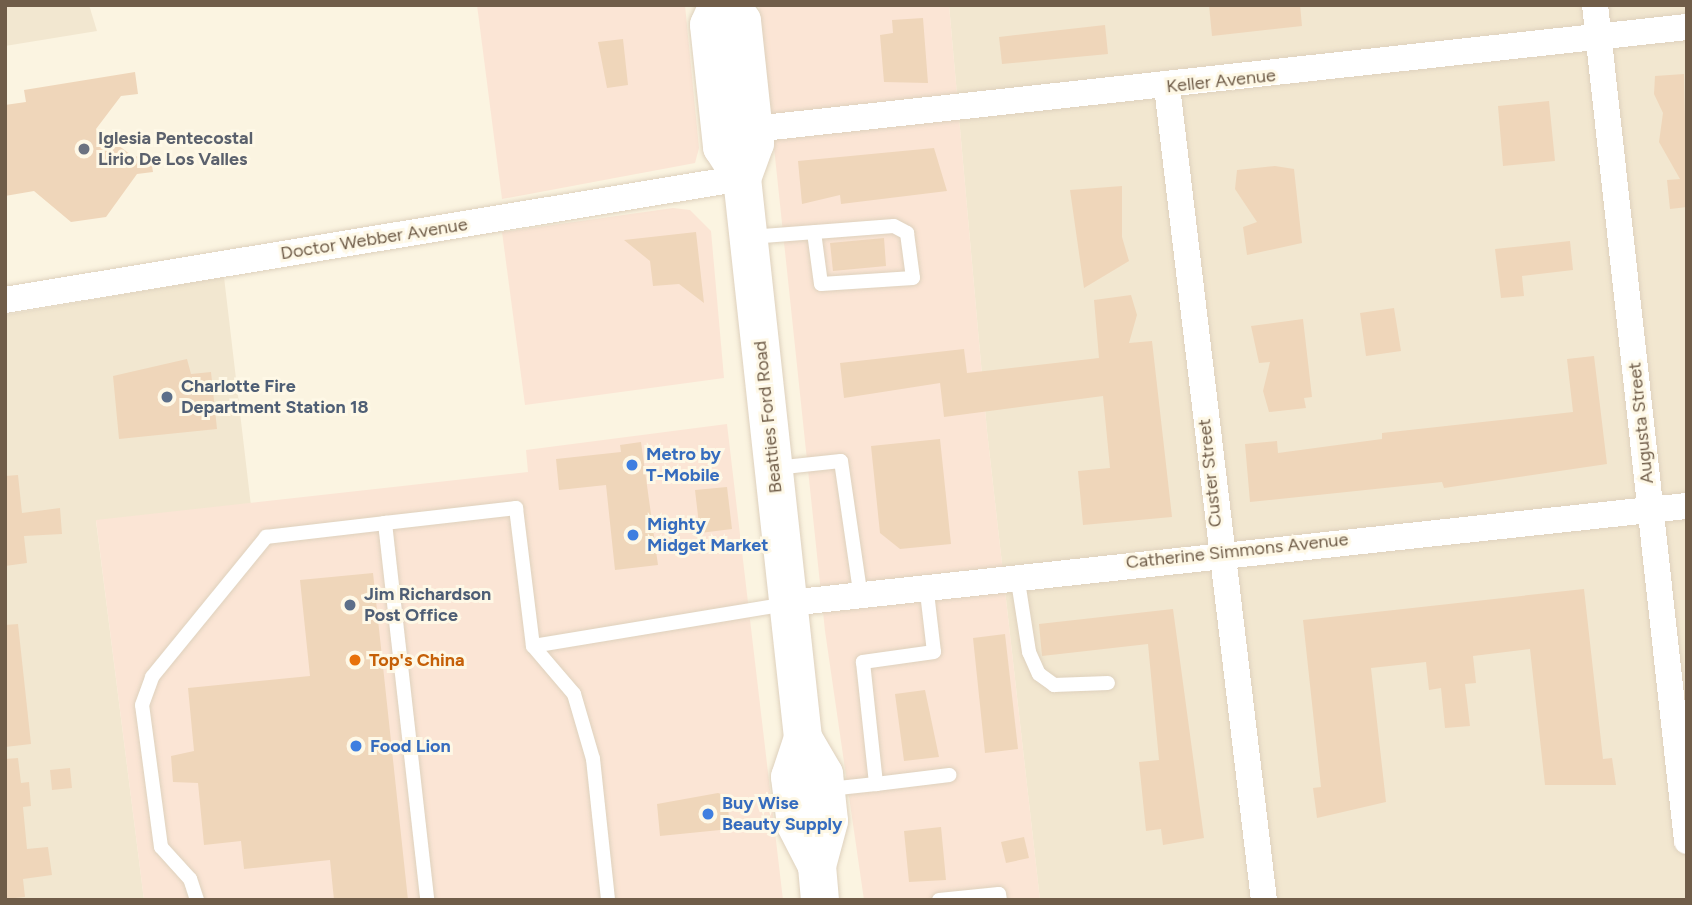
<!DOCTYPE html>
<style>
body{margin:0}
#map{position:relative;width:1692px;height:905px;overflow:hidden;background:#fbf4e1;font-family:Figtree,sans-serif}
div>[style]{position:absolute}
.residential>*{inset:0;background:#f2e7d0}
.commercial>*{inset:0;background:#fbe5d5}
.building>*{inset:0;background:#efd6ba}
.roads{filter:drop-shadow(0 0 2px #ded1bd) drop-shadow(0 0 2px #ded1bd)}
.service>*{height:14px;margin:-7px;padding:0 7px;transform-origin:7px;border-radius:7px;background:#fff}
.minor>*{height:26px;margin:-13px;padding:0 13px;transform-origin:13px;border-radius:13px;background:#fff}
.secondary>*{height:38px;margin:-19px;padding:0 19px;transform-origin:19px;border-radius:19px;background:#fff}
.dots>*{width:19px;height:19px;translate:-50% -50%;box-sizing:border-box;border:4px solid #fef8e6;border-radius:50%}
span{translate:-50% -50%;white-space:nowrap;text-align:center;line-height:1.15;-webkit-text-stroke:6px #fef8e6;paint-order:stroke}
.street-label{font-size:18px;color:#705d49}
.worship-label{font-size:18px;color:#5b616d;font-weight:700}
.left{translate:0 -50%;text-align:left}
.service-label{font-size:18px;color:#4e5e75;font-weight:700}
.shop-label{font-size:18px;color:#366cbe;font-weight:700}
.food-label{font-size:18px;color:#c56008;font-weight:700}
.frame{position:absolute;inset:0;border:7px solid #705d49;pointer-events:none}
</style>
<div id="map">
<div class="residential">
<div style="clip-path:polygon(5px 5px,89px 5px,97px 31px,5px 46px)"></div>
<div style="clip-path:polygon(949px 5px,1687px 5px,1687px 900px,1040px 900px,987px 431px)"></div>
<div style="clip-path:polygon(224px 277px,251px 506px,96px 521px,144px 900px,5px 900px,5px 315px)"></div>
</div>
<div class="commercial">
<div style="clip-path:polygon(477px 5px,685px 5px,699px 148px,695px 163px,502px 199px)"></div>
<div style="clip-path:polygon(759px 5px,949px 5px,987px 431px,1040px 900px,864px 900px,825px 631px)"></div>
<div style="clip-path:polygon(673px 208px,690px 210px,711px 231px,724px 378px,525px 405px,502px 232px)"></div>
<div style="clip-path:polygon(727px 424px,783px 900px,144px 900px,96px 520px,528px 472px,526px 450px)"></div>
</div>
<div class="building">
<div style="clip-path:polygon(1209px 5px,1300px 5px,1302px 26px,1212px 36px)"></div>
<div style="clip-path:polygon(923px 18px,928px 83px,884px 82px,880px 35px,893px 33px,892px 20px)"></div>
<div style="clip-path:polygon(1105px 25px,1108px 54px,1002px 64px,999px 37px)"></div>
<div style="clip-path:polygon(623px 39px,628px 85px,607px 88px,598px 42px)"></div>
<div style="clip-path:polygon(135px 72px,138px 94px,121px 96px,96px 129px,134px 157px,150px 154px,153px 172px,137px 174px,106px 217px,71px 222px,34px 191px,5px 196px,5px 105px,26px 102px,24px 90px)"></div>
<div style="clip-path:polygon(1684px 74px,1687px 207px,1670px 209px,1667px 180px,1680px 179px,1659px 142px,1663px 113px,1654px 94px,1655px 76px)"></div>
<div style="clip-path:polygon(1549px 101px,1555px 161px,1503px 166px,1498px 106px)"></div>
<div style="clip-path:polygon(934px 148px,947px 191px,841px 204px,840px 195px,802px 204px,798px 161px)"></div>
<div style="clip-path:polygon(1275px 166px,1294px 169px,1302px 243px,1247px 255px,1243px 227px,1257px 222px,1235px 189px,1237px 170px)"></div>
<div style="clip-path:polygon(1122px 186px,1122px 237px,1129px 261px,1084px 288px,1070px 190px)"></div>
<div style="clip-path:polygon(696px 232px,704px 303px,679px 284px,653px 286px,650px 261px,624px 240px)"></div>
<div style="clip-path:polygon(884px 238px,886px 266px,833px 271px,830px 243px)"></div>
<div style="clip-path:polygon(1570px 241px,1573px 270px,1522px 276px,1524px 296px,1501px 298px,1495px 249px)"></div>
<div style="clip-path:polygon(1131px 295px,1137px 315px,1129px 343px,1152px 341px,1172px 517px,1083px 525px,1078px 471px,1110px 468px,1103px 396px,944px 417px,940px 383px,844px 398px,840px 363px,964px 349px,967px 373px,1099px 358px,1094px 300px)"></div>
<div style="clip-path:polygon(1394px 308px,1401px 351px,1366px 356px,1360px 313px)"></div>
<div style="clip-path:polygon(1303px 319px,1312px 397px,1304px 398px,1306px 408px,1269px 412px,1263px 391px,1270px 362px,1259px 363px,1251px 326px)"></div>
<div style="clip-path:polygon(1594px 356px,1607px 464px,1444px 488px,1442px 482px,1250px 502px,1245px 444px,1277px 441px,1278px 453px,1382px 439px,1382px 433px,1573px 412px,1567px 359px)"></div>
<div style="clip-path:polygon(187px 359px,191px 374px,211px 372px,217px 429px,119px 439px,113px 376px)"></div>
<div style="clip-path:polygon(940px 439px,951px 544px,900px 549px,880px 533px,871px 446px)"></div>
<div style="clip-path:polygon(641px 442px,658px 565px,615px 570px,606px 485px,559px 490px,556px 459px,621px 452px,620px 445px)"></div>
<div style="clip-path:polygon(18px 475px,22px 513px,60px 508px,62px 534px,24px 536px,27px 563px,5px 566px,5px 476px)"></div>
<div style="clip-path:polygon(727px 487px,732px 529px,700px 533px,695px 490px)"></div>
<div style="clip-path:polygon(373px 573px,408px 900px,334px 900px,330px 860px,244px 869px,241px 841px,204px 845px,198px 783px,173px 782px,171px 756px,194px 751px,188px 688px,310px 676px,300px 580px)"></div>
<div style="clip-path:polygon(1584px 589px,1603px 759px,1612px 758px,1616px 785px,1545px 785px,1530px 649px,1473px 656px,1476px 683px,1465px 684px,1470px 726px,1445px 728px,1441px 688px,1429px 690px,1426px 662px,1371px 668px,1386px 802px,1317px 818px,1313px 788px,1321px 787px,1303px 620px)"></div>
<div style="clip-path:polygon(1173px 609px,1204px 838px,1163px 845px,1161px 829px,1146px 831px,1139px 762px,1159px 760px,1148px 644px,1042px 656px,1039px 624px)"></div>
<div style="clip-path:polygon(18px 624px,31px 744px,5px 747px,5px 625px)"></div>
<div style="clip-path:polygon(1005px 634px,1018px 749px,985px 753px,973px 638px)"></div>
<div style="clip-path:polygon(925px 690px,939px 757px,904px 761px,895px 694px)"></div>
<div style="clip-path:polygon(18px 758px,21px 783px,29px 782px,31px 806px,23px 807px,27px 849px,48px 847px,52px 875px,23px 879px,25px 897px,5px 899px,5px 759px)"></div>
<div style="clip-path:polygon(70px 768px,72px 788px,52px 790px,50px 770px)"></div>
<div style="clip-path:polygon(718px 793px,727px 796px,730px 829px,660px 836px,657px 804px)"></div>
<div style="clip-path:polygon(941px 827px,946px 880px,909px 882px,904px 831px)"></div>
<div style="clip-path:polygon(1024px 837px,1029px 858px,1006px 863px,1001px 842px)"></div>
</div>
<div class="roads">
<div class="service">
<div style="left:750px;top:237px;width:144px;rotate:-4.4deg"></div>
<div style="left:894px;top:226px;width:15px;rotate:28deg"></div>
<div style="left:907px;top:233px;width:45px;rotate:82.4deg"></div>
<div style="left:913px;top:278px;width:92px;rotate:176.3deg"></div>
<div style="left:821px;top:284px;width:52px;rotate:-97.7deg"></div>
<div style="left:775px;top:468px;width:66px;rotate:-6.1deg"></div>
<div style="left:841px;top:461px;width:131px;rotate:81.7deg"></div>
<div style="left:385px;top:523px;width:132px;rotate:-6.5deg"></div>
<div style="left:516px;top:508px;width:139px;rotate:83deg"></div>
<div style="left:533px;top:646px;width:63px;rotate:49.5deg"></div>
<div style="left:574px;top:694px;width:68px;rotate:73.7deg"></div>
<div style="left:593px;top:759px;width:142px;rotate:83.9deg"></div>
<div style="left:1017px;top:575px;width:78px;rotate:81.1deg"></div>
<div style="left:1029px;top:652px;width:24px;rotate:66deg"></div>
<div style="left:1039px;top:674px;width:19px;rotate:36deg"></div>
<div style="left:1054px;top:685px;width:54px;rotate:-2.1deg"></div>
<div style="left:926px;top:584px;width:68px;rotate:83.3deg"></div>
<div style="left:934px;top:652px;width:72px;rotate:172deg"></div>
<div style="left:863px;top:662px;width:123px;rotate:83.9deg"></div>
<div style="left:876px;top:784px;width:74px;rotate:-7deg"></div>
<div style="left:533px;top:646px;width:257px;rotate:-9.4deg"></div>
<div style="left:829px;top:789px;width:47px;rotate:-6.1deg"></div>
<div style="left:197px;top:900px;width:22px;rotate:-108deg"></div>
<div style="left:190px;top:879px;width:43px;rotate:-132.2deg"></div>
<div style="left:161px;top:847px;width:143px;rotate:-97.6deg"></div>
<div style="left:142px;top:705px;width:30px;rotate:-70deg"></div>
<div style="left:152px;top:677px;width:181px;rotate:-50.8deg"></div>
<div style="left:266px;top:537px;width:120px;rotate:-6.7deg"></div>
<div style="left:385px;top:523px;width:379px;rotate:83.6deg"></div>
<div style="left:939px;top:900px;width:60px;rotate:-5.7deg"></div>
<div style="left:999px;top:894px;width:6px;rotate:81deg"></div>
</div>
<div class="minor">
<div style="left:1595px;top:5px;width:841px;rotate:83.72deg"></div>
<div style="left:1167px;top:87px;width:819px;rotate:83.2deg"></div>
<div style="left:754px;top:129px;width:939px;rotate:-6.24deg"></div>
<div style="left:5px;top:300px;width:747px;rotate:-9.4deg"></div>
<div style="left:789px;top:603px;width:903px;rotate:-6.17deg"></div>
</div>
<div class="secondary">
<div style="left:718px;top:5px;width:22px;rotate:114deg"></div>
<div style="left:709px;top:25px;width:123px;rotate:83.9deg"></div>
<div style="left:722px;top:147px;width:37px;rotate:57deg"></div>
<div style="left:730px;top:5px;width:20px;rotate:53deg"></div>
<div style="left:742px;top:21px;width:123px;rotate:83.9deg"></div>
<div style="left:755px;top:143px;width:37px;rotate:110deg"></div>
<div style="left:742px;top:178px;width:563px;rotate:83.78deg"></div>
<div style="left:803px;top:738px;width:41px;rotate:108.4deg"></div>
<div style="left:790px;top:777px;width:48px;rotate:82.9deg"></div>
<div style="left:796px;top:825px;width:46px;rotate:62.9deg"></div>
<div style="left:817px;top:866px;width:34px;rotate:85deg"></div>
<div style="left:803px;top:738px;width:42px;rotate:59.7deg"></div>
<div style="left:824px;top:774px;width:47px;rotate:83.9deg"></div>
<div style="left:829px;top:821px;width:47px;rotate:104.9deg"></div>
</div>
</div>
<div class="dots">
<div style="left:84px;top:149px;background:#6b7280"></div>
<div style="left:167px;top:397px;background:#5c6f8a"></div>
<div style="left:632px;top:465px;background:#3f7fe0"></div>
<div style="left:633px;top:535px;background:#3f7fe0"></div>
<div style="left:350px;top:605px;background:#5c6f8a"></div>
<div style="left:355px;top:660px;background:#e8710a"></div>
<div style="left:356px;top:746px;background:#3f7fe0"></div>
<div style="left:708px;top:814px;background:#3f7fe0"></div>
</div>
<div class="street-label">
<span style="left:1221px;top:81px;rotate:-6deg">Keller Avenue</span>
<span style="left:374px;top:239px;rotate:-9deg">Doctor Webber Avenue</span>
<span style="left:768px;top:417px;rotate:-96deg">Beatties Ford Road</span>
<span style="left:1641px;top:423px;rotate:-96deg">Augusta Street</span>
<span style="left:1210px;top:473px;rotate:-96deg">Custer Street</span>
<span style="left:1237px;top:551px;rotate:-6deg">Catherine Simmons Avenue</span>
</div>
<div class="worship-label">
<span class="left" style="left:98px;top:149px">Iglesia Pentecostal<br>Lirio De Los Valles</span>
</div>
<div class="service-label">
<span class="left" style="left:181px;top:397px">Charlotte Fire<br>Department Station 18</span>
<span class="left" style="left:364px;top:605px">Jim Richardson<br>Post Office</span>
</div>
<div class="shop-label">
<span class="left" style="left:646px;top:465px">Metro by<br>T-Mobile</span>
<span class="left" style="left:647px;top:535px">Mighty<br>Midget Market</span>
<span class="left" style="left:370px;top:746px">Food Lion</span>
<span class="left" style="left:722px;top:814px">Buy Wise<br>Beauty Supply</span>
</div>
<div class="food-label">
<span class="left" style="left:369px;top:660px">Top's China</span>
</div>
<div class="frame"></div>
</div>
